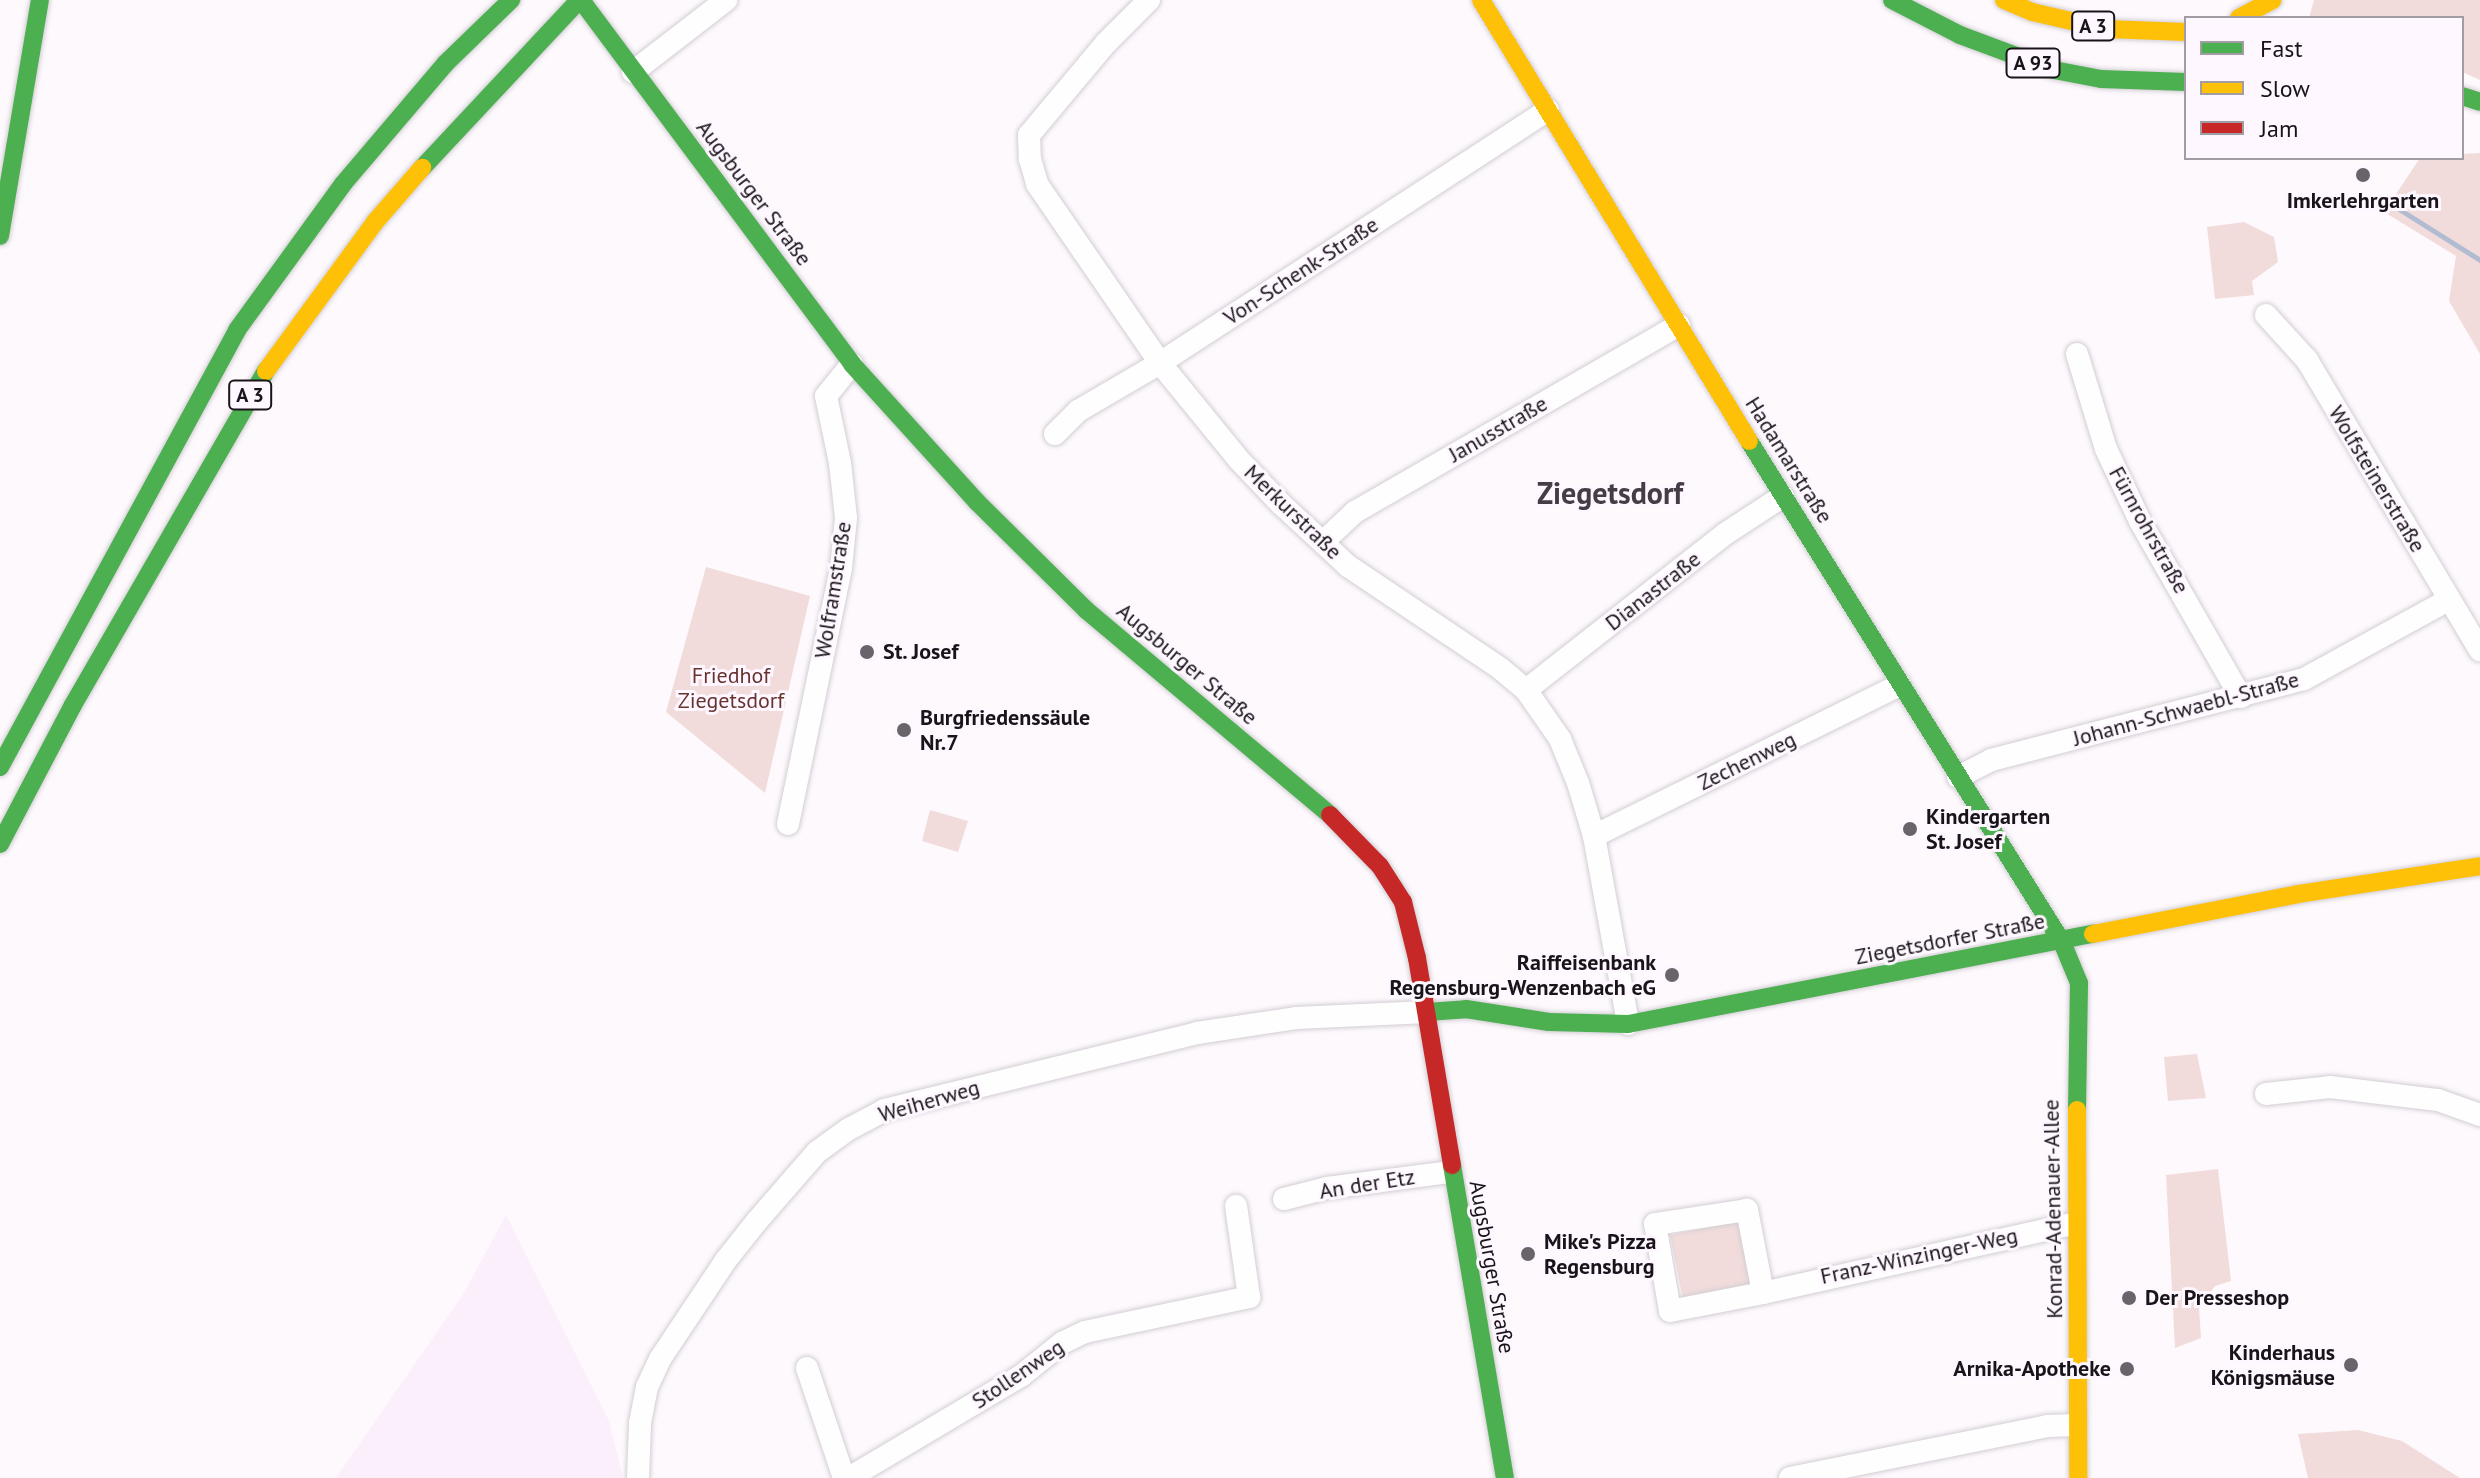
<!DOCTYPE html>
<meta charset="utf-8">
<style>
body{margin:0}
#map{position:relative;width:2480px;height:1478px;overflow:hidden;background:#fdf9fd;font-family:"PT Sans",sans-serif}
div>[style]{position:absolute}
.built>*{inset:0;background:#faeffb}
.green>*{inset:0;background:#f1dcdb}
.stream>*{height:5px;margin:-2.5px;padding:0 2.5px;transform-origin:2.5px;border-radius:2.5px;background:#b1bcd1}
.roads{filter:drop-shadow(0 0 2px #d2ced3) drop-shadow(0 0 2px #d2ced3)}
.street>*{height:22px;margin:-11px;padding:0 11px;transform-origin:11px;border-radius:11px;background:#fffeff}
.fast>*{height:18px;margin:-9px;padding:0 9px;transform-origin:9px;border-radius:9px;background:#4caf50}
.slow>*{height:18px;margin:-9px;padding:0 9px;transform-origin:9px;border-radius:9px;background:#ffc107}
.jam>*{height:18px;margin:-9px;padding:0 9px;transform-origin:9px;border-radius:9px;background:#c62828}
.dots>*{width:22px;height:22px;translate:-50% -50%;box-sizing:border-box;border:4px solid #fef7ff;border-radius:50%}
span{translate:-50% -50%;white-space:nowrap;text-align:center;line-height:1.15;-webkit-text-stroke:6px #fef7ff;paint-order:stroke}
.shield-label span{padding:2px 6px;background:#fef7ff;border:2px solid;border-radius:6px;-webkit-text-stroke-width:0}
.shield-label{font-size:20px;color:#191419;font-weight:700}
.street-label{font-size:22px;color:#191419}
.poi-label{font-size:22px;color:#191419;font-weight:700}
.left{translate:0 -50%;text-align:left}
.right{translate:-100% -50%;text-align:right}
.park-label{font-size:22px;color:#67332e}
.district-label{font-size:30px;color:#463c47;font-weight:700}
.legend{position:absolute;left:2184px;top:16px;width:280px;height:144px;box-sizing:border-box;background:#fef7ff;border:2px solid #a29ca3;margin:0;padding:10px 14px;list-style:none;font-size:24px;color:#191419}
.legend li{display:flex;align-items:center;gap:16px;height:40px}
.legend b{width:40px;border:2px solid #a29ca3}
</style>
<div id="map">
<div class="built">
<div style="clip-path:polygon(506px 1215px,609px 1421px,623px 1478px,336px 1478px,464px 1293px)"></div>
</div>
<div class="green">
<div style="clip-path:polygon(2314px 0,2480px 0,2480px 80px,2462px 72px,2462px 18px,2309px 18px)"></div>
<div style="clip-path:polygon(2480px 153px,2480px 354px,2449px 301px,2456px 256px,2384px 212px,2420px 158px,2462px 158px,2462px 154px)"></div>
<div style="clip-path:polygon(2244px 222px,2274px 237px,2278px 262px,2252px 281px,2254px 295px,2215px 299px,2207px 227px)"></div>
<div style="clip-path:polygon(706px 567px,810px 596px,765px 793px,666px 712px)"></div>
<div style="clip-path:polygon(930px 810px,968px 821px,958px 852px,922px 841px)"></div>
<div style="clip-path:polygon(2197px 1054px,2206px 1098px,2168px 1101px,2164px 1057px)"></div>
<div style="clip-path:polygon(2218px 1169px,2231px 1281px,2215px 1286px,2199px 1308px,2201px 1338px,2175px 1348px,2166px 1175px)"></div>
<div style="clip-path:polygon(1739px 1221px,1752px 1285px,1683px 1299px,1670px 1235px)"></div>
<div style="clip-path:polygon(2358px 1430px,2402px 1441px,2460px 1478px,2308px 1478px,2298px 1434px)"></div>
</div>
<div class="stream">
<div style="left:2391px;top:204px;width:105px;rotate:32.2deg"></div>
</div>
<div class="roads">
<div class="street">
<div style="left:1149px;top:0;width:61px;rotate:135deg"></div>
<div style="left:1106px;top:43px;width:120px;rotate:129.9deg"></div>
<div style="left:1029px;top:135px;width:24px;rotate:88deg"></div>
<div style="left:1030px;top:159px;width:26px;rotate:74deg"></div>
<div style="left:1037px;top:184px;width:217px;rotate:55.5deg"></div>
<div style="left:1160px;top:363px;width:125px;rotate:50.8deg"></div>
<div style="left:1239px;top:460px;width:61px;rotate:46.3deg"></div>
<div style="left:1281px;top:504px;width:91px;rotate:42.8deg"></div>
<div style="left:1348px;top:566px;width:184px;rotate:33.9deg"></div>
<div style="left:1501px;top:669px;width:33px;rotate:40deg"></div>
<div style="left:1526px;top:690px;width:60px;rotate:55.2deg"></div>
<div style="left:1560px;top:739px;width:48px;rotate:67.8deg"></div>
<div style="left:1578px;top:783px;width:55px;rotate:73.2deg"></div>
<div style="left:1594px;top:836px;width:191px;rotate:79.7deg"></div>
<div style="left:633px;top:72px;width:118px;rotate:-37.7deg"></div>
<div style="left:2266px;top:315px;width:61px;rotate:47.7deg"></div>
<div style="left:2307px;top:360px;width:338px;rotate:59.2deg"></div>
<div style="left:2077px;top:354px;width:99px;rotate:73deg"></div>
<div style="left:2106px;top:449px;width:80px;rotate:64.7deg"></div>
<div style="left:2140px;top:521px;width:203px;rotate:60.2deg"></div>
<div style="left:1055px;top:434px;width:33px;rotate:-45deg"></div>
<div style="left:1078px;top:411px;width:95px;rotate:-30.3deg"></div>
<div style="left:1160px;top:363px;width:463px;rotate:-33.1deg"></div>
<div style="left:1323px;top:542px;width:44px;rotate:-43.2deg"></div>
<div style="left:1355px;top:512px;width:374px;rotate:-30deg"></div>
<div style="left:1526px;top:690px;width:253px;rotate:-38.1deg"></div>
<div style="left:1725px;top:534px;width:69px;rotate:-33.2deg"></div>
<div style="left:1958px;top:777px;width:37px;rotate:-27deg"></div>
<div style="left:1991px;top:760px;width:323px;rotate:-14.5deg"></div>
<div style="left:2304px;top:679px;width:164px;rotate:-28.7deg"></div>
<div style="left:788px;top:824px;width:261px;rotate:-78.3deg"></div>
<div style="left:841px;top:568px;width:50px;rotate:-84.3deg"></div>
<div style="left:846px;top:518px;width:55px;rotate:-96.2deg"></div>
<div style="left:840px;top:463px;width:68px;rotate:-101.8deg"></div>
<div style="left:826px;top:396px;width:41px;rotate:-50.9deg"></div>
<div style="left:1594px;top:836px;width:341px;rotate:-26.3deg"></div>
<div style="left:2266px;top:1094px;width:64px;rotate:-6.2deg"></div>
<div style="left:2330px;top:1087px;width:109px;rotate:6.9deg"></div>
<div style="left:2438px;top:1100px;width:45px;rotate:19.7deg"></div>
<div style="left:1284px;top:1199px;width:44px;rotate:-14.3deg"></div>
<div style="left:1327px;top:1188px;width:125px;rotate:-7.4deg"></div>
<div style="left:1763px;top:1293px;width:85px;rotate:-100.9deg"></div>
<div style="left:1747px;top:1210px;width:93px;rotate:171.3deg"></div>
<div style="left:1655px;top:1224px;width:88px;rotate:80.2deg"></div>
<div style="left:1670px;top:1311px;width:95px;rotate:-11deg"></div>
<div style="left:1763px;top:1293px;width:320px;rotate:-12.6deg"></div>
<div style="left:807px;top:1368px;width:116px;rotate:71.4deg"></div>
<div style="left:638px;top:1478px;width:55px;rotate:-87.9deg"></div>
<div style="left:640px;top:1423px;width:37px;rotate:-79deg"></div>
<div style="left:647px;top:1387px;width:31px;rotate:-65deg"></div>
<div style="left:660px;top:1359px;width:119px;rotate:-56.3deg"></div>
<div style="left:726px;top:1260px;width:50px;rotate:-51.5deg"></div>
<div style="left:757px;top:1221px;width:91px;rotate:-49deg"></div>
<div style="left:817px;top:1152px;width:39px;rotate:-36deg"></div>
<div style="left:849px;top:1129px;width:40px;rotate:-28deg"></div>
<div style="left:884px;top:1110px;width:322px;rotate:-13.8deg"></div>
<div style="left:1197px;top:1033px;width:100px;rotate:-8.6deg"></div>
<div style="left:1296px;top:1018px;width:131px;rotate:-2.6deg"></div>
<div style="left:849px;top:1478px;width:200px;rotate:-30.7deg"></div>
<div style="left:1021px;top:1376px;width:53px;rotate:-38.8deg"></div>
<div style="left:1062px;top:1343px;width:25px;rotate:-26deg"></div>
<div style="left:1085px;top:1332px;width:168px;rotate:-12deg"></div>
<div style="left:1249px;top:1297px;width:92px;rotate:-98.1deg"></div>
<div style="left:1790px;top:1478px;width:262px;rotate:-11.4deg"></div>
<div style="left:2047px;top:1426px;width:29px;rotate:-2deg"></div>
</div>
<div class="fast">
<div style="left:581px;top:0;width:454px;rotate:53.3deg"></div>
<div style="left:852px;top:364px;width:186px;rotate:47.8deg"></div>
<div style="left:977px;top:502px;width:153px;rotate:44.7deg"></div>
<div style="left:1086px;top:610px;width:319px;rotate:40deg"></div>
<div style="left:1892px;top:0;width:76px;rotate:27.2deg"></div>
<div style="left:1960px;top:35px;width:100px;rotate:20.4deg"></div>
<div style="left:2054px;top:70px;width:48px;rotate:10.8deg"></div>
<div style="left:2101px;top:79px;width:85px;rotate:2deg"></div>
<div style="left:2462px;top:96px;width:19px;rotate:18deg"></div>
<div style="left:422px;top:168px;width:230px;rotate:-46.9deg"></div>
<div style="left:0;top:236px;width:239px;rotate:-80.4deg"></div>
<div style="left:1749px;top:441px;width:591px;rotate:58deg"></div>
<div style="left:2062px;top:942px;width:44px;rotate:67.5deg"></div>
<div style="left:2079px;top:983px;width:127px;rotate:90.9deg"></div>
<div style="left:0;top:767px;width:497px;rotate:-61.5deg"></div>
<div style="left:237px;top:330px;width:180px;rotate:-54deg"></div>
<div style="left:343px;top:184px;width:159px;rotate:-49.6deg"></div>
<div style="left:446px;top:63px;width:91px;rotate:-44.1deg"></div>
<div style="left:0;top:844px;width:157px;rotate:-62.3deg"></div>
<div style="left:73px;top:705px;width:386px;rotate:-60deg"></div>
<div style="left:1427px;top:1012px;width:39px;rotate:-4deg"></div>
<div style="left:1466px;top:1009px;width:84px;rotate:8.9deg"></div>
<div style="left:1549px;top:1022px;width:79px;rotate:1.5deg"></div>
<div style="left:1628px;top:1024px;width:474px;rotate:-11deg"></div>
<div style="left:1452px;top:1165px;width:317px;rotate:80.4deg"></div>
</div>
<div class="slow">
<div style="left:1481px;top:0;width:516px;rotate:58.71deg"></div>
<div style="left:2004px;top:0;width:30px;rotate:23deg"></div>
<div style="left:2032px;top:12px;width:76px;rotate:12.9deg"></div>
<div style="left:2106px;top:29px;width:80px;rotate:2.1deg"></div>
<div style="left:2239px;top:18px;width:38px;rotate:-28deg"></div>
<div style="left:266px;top:371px;width:185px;rotate:-53.8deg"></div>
<div style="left:375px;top:222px;width:72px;rotate:-49deg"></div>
<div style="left:2093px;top:934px;width:209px;rotate:-11deg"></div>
<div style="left:2298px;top:894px;width:184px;rotate:-8.7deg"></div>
<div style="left:2077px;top:1110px;width:368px;rotate:89.8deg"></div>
</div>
<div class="jam">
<div style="left:1330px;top:815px;width:71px;rotate:45.6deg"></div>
<div style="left:1380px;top:866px;width:43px;rotate:57.4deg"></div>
<div style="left:1403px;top:902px;width:58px;rotate:76deg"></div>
<div style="left:1417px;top:958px;width:210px;rotate:80.4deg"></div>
</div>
</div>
<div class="dots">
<div style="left:2363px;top:175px;background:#696469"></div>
<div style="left:867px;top:652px;background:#696469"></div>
<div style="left:904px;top:730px;background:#696469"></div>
<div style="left:1910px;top:829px;background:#696469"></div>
<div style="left:1672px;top:975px;background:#696469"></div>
<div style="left:1528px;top:1254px;background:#696469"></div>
<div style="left:2129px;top:1298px;background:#696469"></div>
<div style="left:2351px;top:1365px;background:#696469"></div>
<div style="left:2127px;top:1369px;background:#696469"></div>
</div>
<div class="shield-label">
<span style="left:2093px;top:26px">A 3</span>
<span style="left:2033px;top:63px">A 93</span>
<span style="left:250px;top:395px">A 3</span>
</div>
<div class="street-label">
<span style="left:754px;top:193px;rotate:53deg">Augsburger Straße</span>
<span style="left:1301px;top:271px;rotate:-33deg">Von-Schenk-Straße</span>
<span style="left:1498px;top:429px;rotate:-30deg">Janusstraße</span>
<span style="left:1789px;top:460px;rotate:58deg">Hadamarstraße</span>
<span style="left:2377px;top:479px;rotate:59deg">Wolfsteinerstraße</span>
<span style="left:1293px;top:512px;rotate:44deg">Merkurstraße</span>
<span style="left:2149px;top:530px;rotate:61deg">Fürnrohrstraße</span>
<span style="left:833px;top:590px;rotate:-81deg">Wolframstraße</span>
<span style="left:1653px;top:591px;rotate:-38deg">Dianastraße</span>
<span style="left:1187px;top:664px;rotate:40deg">Augsburger Straße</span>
<span style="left:2186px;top:709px;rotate:-15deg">Johann-Schwaebl-Straße</span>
<span style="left:1747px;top:761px;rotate:-26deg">Zechenweg</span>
<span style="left:1950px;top:939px;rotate:-11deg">Ziegetsdorfer Straße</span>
<span style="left:929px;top:1101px;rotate:-16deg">Weiherweg</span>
<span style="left:1367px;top:1184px;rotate:-9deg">An der Etz</span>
<span style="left:2053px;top:1209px;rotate:-91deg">Konrad-Adenauer-Allee</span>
<span style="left:1919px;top:1256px;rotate:-12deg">Franz-Winzinger-Weg</span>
<span style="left:1492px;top:1267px;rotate:80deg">Augsburger Straße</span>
<span style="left:1018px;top:1374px;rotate:-34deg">Stollenweg</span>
</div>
<div class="poi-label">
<span style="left:2363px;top:201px">Imkerlehrgarten</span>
<span class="left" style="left:883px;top:652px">St. Josef</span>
<span class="left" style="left:920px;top:730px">Burgfriedenssäule<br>Nr.7</span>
<span class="left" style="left:1926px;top:829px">Kindergarten<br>St. Josef</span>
<span class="right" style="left:1656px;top:975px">Raiffeisenbank<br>Regensburg-Wenzenbach eG</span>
<span class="left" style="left:1544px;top:1254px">Mike's Pizza<br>Regensburg</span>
<span class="left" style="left:2145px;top:1298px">Der Presseshop</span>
<span class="right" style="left:2335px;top:1365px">Kinderhaus<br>Königsmäuse</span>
<span class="right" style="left:2111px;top:1369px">Arnika-Apotheke</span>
</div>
<div class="park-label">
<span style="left:731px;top:688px">Friedhof<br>Ziegetsdorf</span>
</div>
<div class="district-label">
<span style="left:1610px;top:493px">Ziegetsdorf</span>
</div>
<ul class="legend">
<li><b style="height:10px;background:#4caf50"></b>Fast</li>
<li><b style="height:10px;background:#ffc107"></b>Slow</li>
<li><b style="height:10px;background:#c62828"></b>Jam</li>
</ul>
</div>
